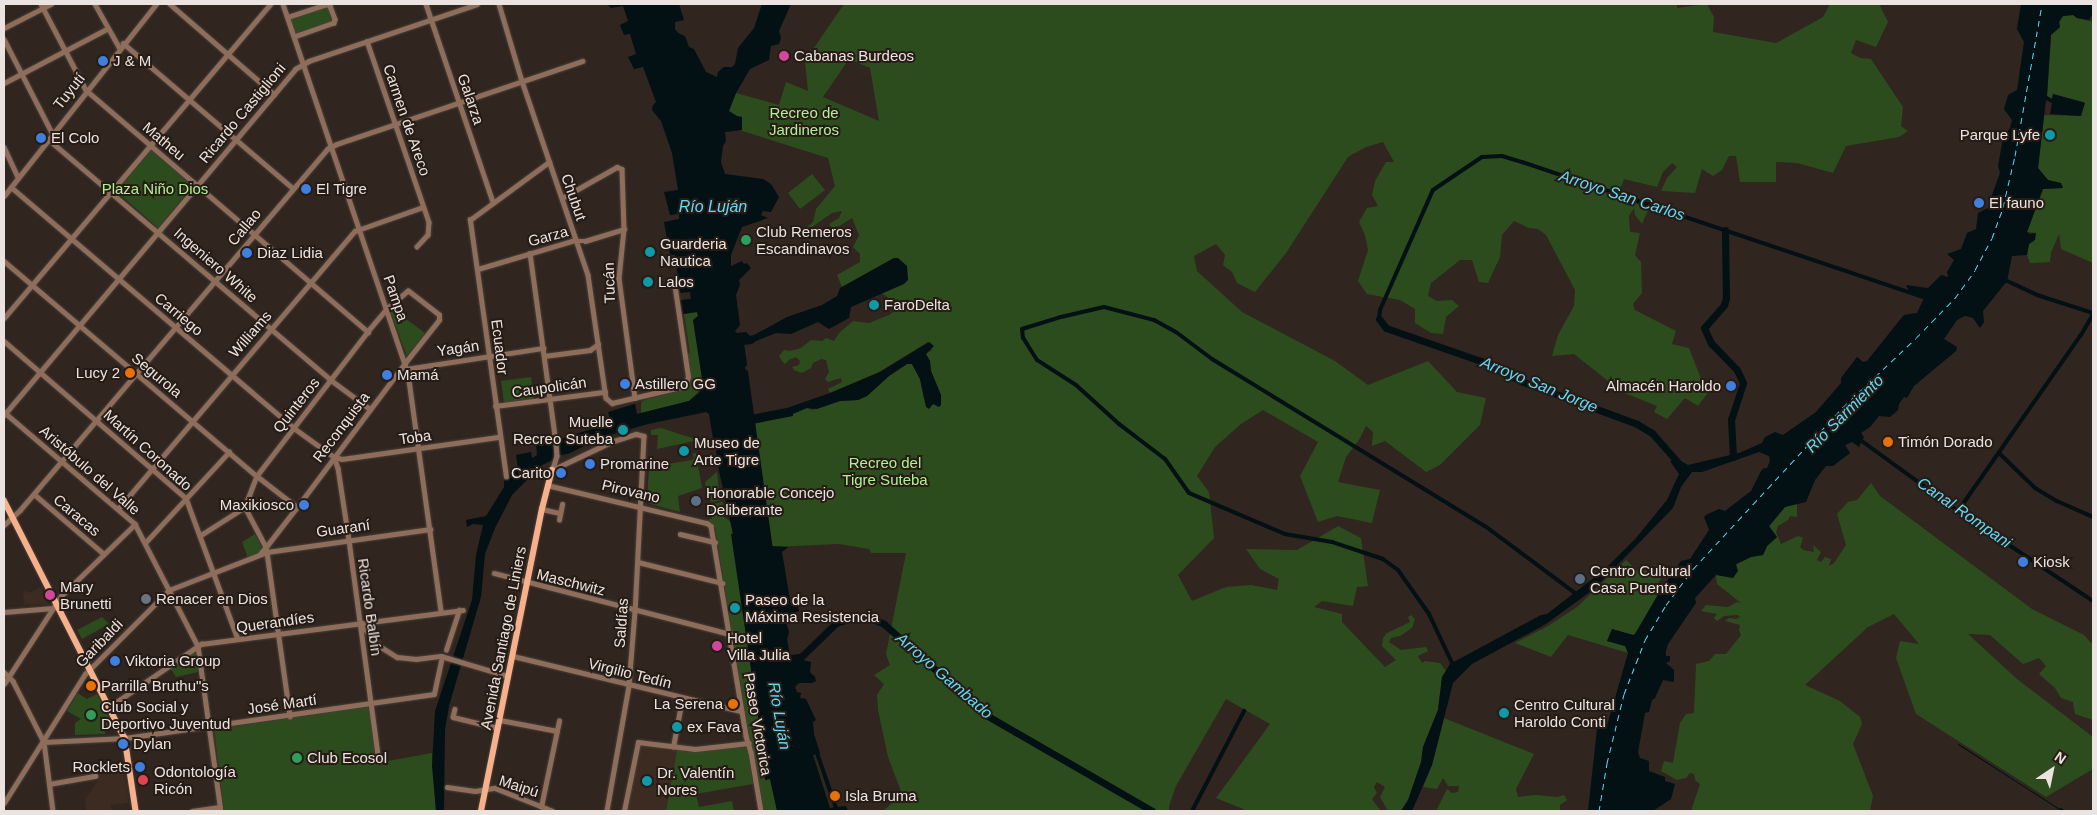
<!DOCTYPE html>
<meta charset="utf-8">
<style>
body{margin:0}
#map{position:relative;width:2097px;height:815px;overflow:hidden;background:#30251f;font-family:Helvetica,sans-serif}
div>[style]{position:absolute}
.built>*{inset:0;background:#3c2b21}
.green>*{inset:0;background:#2c4c1e}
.water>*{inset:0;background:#031014}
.stream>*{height:1px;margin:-0.5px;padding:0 0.5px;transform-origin:0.5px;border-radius:0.5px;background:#031014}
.canal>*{height:4px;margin:-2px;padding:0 2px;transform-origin:2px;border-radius:2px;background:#031014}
.river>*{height:7px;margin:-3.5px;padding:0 3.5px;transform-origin:3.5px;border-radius:3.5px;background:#031014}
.ferry>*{height:1px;margin-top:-0.5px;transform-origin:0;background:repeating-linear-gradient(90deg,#62d8f6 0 6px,transparent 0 11px)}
.roads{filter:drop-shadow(0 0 1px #4a403a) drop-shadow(0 0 1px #4a403a)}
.minor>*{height:4.5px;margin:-2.25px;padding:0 2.25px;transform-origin:2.25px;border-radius:2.25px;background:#8e6d5b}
.major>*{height:5.5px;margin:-2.75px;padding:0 2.75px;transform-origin:2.75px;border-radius:2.75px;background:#f6b18c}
.dots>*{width:14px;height:14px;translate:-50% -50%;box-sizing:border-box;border:2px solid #261c15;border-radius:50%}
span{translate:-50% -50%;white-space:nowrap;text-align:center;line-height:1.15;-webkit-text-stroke:4px #261c15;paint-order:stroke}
.poi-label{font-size:15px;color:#ebe3df}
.left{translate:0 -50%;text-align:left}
.right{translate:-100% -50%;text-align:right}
.street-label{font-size:15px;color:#ebe3df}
.park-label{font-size:15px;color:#aff293}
.water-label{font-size:16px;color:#62d8f6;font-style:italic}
.frame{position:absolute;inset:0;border:5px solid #ebe3df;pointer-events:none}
.north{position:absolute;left:2027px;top:745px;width:50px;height:50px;-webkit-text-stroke:4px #261c15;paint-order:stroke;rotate:34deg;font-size:14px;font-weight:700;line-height:20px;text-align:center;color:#ebe3df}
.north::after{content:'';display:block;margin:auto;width:18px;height:22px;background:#ebe3df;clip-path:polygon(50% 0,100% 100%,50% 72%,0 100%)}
</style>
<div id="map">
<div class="built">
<div style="clip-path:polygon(41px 587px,48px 604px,24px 605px,23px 590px,29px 593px)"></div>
<div style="clip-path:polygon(640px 745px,677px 750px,666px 811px,627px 811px)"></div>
<div style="clip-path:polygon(112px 764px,113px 769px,124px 768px,129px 803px,111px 805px,112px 811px,86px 811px,85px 800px,100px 776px,99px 766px)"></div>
</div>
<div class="green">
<div style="clip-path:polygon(evenodd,844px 4px,1677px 4px,1677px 8px,1707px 4px,1714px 17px,1713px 32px,1776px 43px,1823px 17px,1830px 4px,1879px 4px,1888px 22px,1876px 47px,1856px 40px,1851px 53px,1860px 58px,1871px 59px,1903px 107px,1901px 126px,1908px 131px,1899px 137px,1846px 146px,1833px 173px,1797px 163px,1776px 162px,1776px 182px,1740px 182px,1736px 156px,1729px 156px,1722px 170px,1713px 176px,1702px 169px,1695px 193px,1661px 191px,1667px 178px,1677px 167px,1672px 163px,1663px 172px,1657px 187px,1624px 179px,1620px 190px,1632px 202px,1649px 208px,1642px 224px,1635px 215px,1634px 208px,1629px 216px,1630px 232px,1640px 233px,1635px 255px,1641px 262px,1642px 293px,1633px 304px,1635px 310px,1676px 331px,1672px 344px,1689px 348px,1707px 394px,1698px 406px,1685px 398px,1667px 419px,1654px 412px,1657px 406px,1622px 392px,1574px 354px,1552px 356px,1558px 335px,1574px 306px,1575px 290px,1546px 235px,1538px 229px,1529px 228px,1514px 221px,1502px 235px,1500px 257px,1488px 283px,1479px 282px,1472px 260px,1460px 260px,1431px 283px,1428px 296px,1437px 301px,1452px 300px,1459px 306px,1446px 317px,1443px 334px,1431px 333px,1415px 323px,1415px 309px,1400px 300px,1367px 294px,1358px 281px,1368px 250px,1365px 235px,1359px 222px,1367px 208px,1378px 206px,1372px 195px,1375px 181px,1386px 162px,1394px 162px,1383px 142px,1366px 147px,1348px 157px,1286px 253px,1255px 292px,1237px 283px,1232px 272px,1223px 265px,1225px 255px,1216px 244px,1194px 256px,1197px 271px,1242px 312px,1335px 361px,1368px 385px,1428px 361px,1457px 392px,1486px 398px,1480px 425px,1440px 465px,1426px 472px,1385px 441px,1372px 446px,1373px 432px,1366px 426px,1359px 440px,1346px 457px,1338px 482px,1380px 490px,1372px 523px,1337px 516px,1318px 522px,1300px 476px,1318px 442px,1263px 410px,1241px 424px,1215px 447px,1197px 476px,1209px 492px,1214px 538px,1178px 575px,1192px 601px,1226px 587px,1251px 585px,1277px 590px,1279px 579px,1260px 569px,1246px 549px,1297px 550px,1338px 526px,1361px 538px,1368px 586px,1357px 587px,1353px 606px,1322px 601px,1314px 607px,1342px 614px,1342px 622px,1385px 667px,1396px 660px,1382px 646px,1383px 638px,1387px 633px,1410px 622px,1408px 617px,1411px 615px,1415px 619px,1412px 628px,1400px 636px,1391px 638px,1389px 642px,1401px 650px,1426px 647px,1428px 651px,1418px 656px,1422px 663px,1425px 661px,1440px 663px,1446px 671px,1442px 677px,1438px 710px,1423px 747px,1422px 762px,1408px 800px,1401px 811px,1388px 811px,1380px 797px,1385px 787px,1377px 782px,1374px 787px,1377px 793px,1372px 799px,1381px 811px,1248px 811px,1216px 798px,1270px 724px,1226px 699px,1176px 786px,1169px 806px,1169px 811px,883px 811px,902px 794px,888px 757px,878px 710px,877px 695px,884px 684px,874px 675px,890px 665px,886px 654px,906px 553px,871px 553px,869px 549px,839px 544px,771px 547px,752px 424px,807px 408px,812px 410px,840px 401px,858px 400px,867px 396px,889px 376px,907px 364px,912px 364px,920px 379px,924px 399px,936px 404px,941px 395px,931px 371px,930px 361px,925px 354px,932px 350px,928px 342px,879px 372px,830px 393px,828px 389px,842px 382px,841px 378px,828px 382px,825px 379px,829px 372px,826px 360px,821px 359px,813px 363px,811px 368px,802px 373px,794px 370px,792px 367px,799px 365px,800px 361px,796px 357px,789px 360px,785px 364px,782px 361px,779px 356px,784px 350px,790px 351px,801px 348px,811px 340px,822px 341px,826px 338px,834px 341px,839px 333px,853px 321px,869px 323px,889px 315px,900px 307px,898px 299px,892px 300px,880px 292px,899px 286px,894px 258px,842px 287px,837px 275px,860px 262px,860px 254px,853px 247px,859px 235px,852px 218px,833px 230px,829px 224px,839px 218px,842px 211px,832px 213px,812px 227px,815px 232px,808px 236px,800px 233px,813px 222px,816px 209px,835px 186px,828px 158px,739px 130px,737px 117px,728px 111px,736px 93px,779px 105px,786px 82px,808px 91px,805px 61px,844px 4px,849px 59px,870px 68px,879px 121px,823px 97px,849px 59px)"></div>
<div style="clip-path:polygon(327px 6px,333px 22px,296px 36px,290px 18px)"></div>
<div style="clip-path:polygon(2073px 15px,2077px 18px,2093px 22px,2093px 263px,2061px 249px,2059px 234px,2051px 253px,2050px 262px,2030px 263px,2027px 255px,2029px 244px,2036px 233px,2027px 232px,2043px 189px,2062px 188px,2061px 183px,2048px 180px,2038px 168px,2044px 115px,2081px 116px,2084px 102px,2053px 94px,2052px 99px,2047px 96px,2051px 35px,2060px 27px,2059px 22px,2063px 16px)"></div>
<div style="clip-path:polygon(151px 150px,193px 186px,158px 228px,116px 191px)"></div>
<div style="clip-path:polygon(812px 174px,825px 190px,800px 209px,788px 193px)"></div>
<div style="clip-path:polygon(390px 307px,425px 333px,407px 356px,389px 308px)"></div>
<div style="clip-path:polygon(697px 312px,698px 316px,693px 320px,703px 382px,701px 389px,689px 401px,641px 413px,641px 403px,644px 400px,682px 390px,689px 384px,686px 354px,690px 353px,684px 314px)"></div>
<div style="clip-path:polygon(531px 377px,534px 399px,504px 403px,501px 381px)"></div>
<div style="clip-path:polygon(661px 428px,692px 438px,694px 441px,657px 449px,658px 435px,651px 435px,651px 430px)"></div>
<div style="clip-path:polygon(696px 453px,702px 488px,678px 496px,680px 512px,650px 504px,647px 500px,649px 467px,692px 460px,694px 457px,692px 454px)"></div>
<div style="clip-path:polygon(717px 472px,719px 491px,721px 491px,722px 500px,712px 502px,707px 498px,705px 482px)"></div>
<div style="clip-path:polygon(1871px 483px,1880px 496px,2032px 609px,2084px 635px,2093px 645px,2093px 720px,2075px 714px,2073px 702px,2061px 698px,2055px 688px,2039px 674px,2046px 666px,2039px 658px,2023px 664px,1990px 635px,1968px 634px,2017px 679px,2093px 737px,2093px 769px,2046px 797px,1916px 714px,1896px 658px,1900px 641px,1919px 644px,1894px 614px,1868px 627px,1805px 685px,1840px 701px,1860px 717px,1862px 724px,1853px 744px,1873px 796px,1870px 811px,1691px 811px,1700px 784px,1695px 780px,1694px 774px,1690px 773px,1686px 778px,1677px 780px,1661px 771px,1664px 761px,1673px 763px,1680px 723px,1686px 714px,1694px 713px,1696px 664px,1709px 661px,1715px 654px,1726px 654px,1741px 635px,1739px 630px,1740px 625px,1725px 621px,1729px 618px,1736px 619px,1740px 617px,1738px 615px,1724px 616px,1717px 621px,1714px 618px,1717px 614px,1701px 611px,1706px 605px,1728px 607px,1737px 602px,1741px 603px,1717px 584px,1716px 575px,1751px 557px,1763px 555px,1767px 546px,1777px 537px,1769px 527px,1785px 507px,1797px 504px,1797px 517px,1790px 516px,1788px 520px,1778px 526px,1776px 532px,1781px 544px,1798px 536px,1803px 538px,1800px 547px,1803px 550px,1814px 552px,1813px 545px,1821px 552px,1817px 560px,1821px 562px,1825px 557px,1831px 559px,1829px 566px,1834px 563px,1846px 545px,1837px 514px,1848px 502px,1857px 500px)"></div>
<div style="clip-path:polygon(723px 502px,724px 517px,731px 522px,762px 744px,766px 749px,770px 773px,765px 776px,766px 780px,770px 778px,777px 811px,764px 811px,753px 751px,748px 735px,715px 527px,709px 521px,709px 519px,712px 519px,709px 509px,713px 504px)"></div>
<div style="clip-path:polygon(255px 534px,262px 548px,259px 553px,248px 558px,242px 542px)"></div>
<div style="clip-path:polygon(1626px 560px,1640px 573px,1655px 565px,1661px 570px,1662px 577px,1656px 587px,1660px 591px,1659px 594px,1635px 634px,1633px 635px,1612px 629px,1607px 641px,1625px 646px,1628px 653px,1568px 635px,1551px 657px,1515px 643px,1548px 626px,1577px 607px)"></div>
<div style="clip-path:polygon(102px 617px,109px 624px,82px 639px,77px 630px)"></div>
<div style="clip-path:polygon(193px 652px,196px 654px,198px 672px,176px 677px,170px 668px)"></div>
<div style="clip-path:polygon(78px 693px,87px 699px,97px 694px,112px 724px,105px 727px,105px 734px,75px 735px,75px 723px,81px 719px,67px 711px)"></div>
<div style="clip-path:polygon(367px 707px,369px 709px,377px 763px,432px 753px,436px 811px,224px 811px,214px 729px)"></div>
<div style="clip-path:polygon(1444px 718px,1534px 754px,1516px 789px,1518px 797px,1536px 795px,1557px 797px,1564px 795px,1567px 800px,1560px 805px,1560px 811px,1436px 811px,1447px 789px,1452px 793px,1458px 792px,1459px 786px,1448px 786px,1443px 778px,1437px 789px,1423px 787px,1432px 765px)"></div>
<div style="clip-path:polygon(744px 747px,748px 749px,753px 784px,696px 794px,699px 807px,732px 801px,734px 811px,666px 811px,677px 750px,689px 752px)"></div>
</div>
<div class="water">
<div style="clip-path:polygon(607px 4px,679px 4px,684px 20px,675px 22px,675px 29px,678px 33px,685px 36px,689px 47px,694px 49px,706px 72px,717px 77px,718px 72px,724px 67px,732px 67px,735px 64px,738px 48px,754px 28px,762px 4px,791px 4px,779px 31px,781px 38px,779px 44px,771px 46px,769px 60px,750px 69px,736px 93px,729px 111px,737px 116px,742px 117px,742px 130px,725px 132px,726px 141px,723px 146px,721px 162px,725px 174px,763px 179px,771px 184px,779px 197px,771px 212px,763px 211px,761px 215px,768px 218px,742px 227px,731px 255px,731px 266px,742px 261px,744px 264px,747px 263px,751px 268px,739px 280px,740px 285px,736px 295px,740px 325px,735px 331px,737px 333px,746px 332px,750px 336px,754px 335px,787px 317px,822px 305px,837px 296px,840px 288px,894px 258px,898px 258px,907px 266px,908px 280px,904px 284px,851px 307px,849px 318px,829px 329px,818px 322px,791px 334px,776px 333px,756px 341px,752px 344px,743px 345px,741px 349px,749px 386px,748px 395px,751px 415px,787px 408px,830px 393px,880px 372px,929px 342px,934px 346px,926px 354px,930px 361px,931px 371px,941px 395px,941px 405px,939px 407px,933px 404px,929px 409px,926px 407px,920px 379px,912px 364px,907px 364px,889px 376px,867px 396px,858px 400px,840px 401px,817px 409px,807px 408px,793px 414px,793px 416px,752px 424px,770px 546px,788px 547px,782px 552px,791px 606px,798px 606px,799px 611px,792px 613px,785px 619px,789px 632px,787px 640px,790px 655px,800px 654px,807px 648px,808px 653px,803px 660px,811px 662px,810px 672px,815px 677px,816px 681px,812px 683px,799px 683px,795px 687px,797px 692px,801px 693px,800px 698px,806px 699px,816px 720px,813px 722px,814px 734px,820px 753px,813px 755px,830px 808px,846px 806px,848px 811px,777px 811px,770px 779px,765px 780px,765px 776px,770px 773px,766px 749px,762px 744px,731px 534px,733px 534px,719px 471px,716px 451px,718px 449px,714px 444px,709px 414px,706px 412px,648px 424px,603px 437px,568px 454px,554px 456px,553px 460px,542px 465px,512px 495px,495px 528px,485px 554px,481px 597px,449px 706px,445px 730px,444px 811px,436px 811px,432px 766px,435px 711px,472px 600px,476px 555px,483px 525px,473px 524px,467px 527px,466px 520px,486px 516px,504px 487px,504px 479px,507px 474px,518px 468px,516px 455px,531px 452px,532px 458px,537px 455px,536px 444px,559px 445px,563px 438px,611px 423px,608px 412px,635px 404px,637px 414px,689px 401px,699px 393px,703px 385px,693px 320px,698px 316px,697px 312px,683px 314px,680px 300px,691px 299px,690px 292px,680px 293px,675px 255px,670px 255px,664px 222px,679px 219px,679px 214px,670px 215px,664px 192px,678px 190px,672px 153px,661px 121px,652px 110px,653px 105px,656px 102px,643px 67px,634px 69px,628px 57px,636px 54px,630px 34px,624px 35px,620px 25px,628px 21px,623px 6px,611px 8px)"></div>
<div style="clip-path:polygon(2021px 4px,2093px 4px,2093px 13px,2089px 20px,2077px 18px,2073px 15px,2063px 16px,2059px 22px,2060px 27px,2051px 35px,2047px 96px,2052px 99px,2053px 94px,2085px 103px,2081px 116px,2050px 114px,2052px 103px,2046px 100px,2038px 168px,2048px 180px,2061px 183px,2063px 188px,2043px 189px,2027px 232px,2030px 234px,2036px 233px,2035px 240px,2029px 244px,2027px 255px,2012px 256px,2007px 281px,1983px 311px,1984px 322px,1980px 328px,1973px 318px,1965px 316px,1957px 320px,1944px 339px,1957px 347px,1956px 351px,1914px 386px,1907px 398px,1904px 397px,1899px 404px,1898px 410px,1890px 417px,1879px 416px,1870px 427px,1861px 433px,1864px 437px,1859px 447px,1852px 442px,1845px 445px,1850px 453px,1833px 466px,1826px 466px,1815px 480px,1806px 502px,1785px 507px,1769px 526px,1777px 537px,1767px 546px,1763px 555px,1751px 557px,1736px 564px,1738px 571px,1733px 578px,1716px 575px,1695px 598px,1696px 603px,1668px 644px,1666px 651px,1666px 656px,1670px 656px,1670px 661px,1666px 663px,1674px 670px,1674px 682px,1663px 680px,1655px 698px,1652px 700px,1649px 712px,1645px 713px,1638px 752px,1640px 758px,1649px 761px,1649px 771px,1665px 777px,1665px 781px,1675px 784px,1671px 799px,1653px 811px,1588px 811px,1597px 729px,1606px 729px,1628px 653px,1625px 646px,1607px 641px,1612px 629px,1633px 635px,1635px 634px,1660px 591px,1681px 561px,1690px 559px,1709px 530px,1704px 517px,1706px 515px,1719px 509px,1725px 511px,1751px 491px,1761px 471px,1764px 468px,1767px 468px,1770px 461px,1769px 456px,1759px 452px,1702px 472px,1692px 472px,1681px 487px,1673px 508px,1594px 589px,1546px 624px,1472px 664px,1453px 683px,1432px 765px,1412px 811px,1401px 811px,1408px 800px,1421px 762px,1423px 747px,1438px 710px,1442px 677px,1450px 664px,1541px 615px,1547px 614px,1604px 570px,1636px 538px,1667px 500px,1679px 474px,1670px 461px,1679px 460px,1688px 465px,1739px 453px,1762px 443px,1765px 437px,1775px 432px,1783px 435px,1816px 412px,1841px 383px,1841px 378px,1857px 357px,1863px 362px,1867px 361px,1899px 321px,1904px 315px,1917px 313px,1924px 298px,1909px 291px,1906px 285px,1928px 288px,1941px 275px,1948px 277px,1947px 272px,1954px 260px,1947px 254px,1961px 249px,1967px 233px,1976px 229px,1978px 213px,1988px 208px,1990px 202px,1988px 199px,1992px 195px,2000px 173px,1998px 166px,2003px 138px,2010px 128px,2012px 120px,2004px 109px,2008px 95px,2017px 90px,2024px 42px,2017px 29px)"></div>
</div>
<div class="stream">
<div style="left:1958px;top:744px;width:122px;rotate:32.7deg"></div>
</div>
<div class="canal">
<div style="left:2003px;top:279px;width:38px;rotate:25deg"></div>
<div style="left:2037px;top:295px;width:59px;rotate:17.8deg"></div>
<div style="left:1379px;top:319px;width:9px;rotate:-84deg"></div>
<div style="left:1380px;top:310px;width:131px;rotate:-66.2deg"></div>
<div style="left:1433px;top:190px;width:59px;rotate:-34deg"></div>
<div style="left:1482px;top:157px;width:20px;rotate:-3deg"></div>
<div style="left:1502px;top:156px;width:21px;rotate:17deg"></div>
<div style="left:1522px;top:162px;width:425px;rotate:18.6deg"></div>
<div style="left:742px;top:343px;width:22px;rotate:82deg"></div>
<div style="left:746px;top:372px;width:181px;rotate:82deg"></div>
<div style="left:1859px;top:439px;width:122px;rotate:36deg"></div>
<div style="left:1958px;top:511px;width:162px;rotate:33.7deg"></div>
<div style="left:1999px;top:453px;width:50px;rotate:44.2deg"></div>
<div style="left:2035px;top:488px;width:26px;rotate:31deg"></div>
<div style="left:2057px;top:501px;width:39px;rotate:24deg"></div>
<div style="left:1958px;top:511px;width:215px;rotate:-55.1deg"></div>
<div style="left:2081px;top:335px;width:24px;rotate:-60deg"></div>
<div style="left:1454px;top:667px;width:59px;rotate:-115.3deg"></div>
<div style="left:1429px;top:614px;width:54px;rotate:-125.2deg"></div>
<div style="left:1398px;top:570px;width:19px;rotate:-144deg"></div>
<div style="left:1383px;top:559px;width:54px;rotate:-161.6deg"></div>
<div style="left:1332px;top:542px;width:48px;rotate:-170.3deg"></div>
<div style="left:1285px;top:534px;width:104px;rotate:-156.9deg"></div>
<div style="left:1189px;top:493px;width:42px;rotate:-125.2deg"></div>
<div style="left:1165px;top:459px;width:58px;rotate:-142.7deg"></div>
<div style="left:1119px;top:424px;width:58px;rotate:-137.8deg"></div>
<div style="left:1076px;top:385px;width:46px;rotate:-147.3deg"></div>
<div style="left:1037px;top:360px;width:26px;rotate:-122deg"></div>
<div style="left:1023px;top:338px;width:9px;rotate:-96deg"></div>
<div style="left:1022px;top:329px;width:41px;rotate:-17.1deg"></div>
<div style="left:1061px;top:317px;width:44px;rotate:-13.1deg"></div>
<div style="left:1104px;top:307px;width:52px;rotate:14.6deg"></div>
<div style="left:1154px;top:320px;width:25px;rotate:29deg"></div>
<div style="left:1176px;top:332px;width:45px;rotate:36.9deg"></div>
<div style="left:1212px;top:359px;width:320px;rotate:31.5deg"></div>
<div style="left:1485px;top:526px;width:117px;rotate:36.7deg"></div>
<div style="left:816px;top:750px;width:65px;rotate:71deg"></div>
<div style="left:2061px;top:810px;width:1px;rotate:45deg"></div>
<div style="left:1192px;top:811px;width:113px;rotate:-62.5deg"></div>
</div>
<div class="river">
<div style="left:1725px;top:230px;width:68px;rotate:89.2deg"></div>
<div style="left:1726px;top:298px;width:7px;rotate:106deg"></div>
<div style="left:1724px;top:305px;width:30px;rotate:131deg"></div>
<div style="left:1704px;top:328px;width:17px;rotate:65deg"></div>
<div style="left:1711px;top:343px;width:37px;rotate:46deg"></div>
<div style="left:1737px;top:370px;width:14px;rotate:65deg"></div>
<div style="left:1743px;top:383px;width:38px;rotate:108deg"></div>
<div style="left:1731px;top:419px;width:38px;rotate:87deg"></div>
<div style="left:1379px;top:319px;width:11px;rotate:52deg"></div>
<div style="left:1386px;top:328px;width:101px;rotate:19.2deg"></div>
<div style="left:1481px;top:361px;width:45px;rotate:26.6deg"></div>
<div style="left:1521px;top:381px;width:124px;rotate:20.3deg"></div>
<div style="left:1637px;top:424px;width:17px;rotate:31deg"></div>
<div style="left:1652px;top:433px;width:44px;rotate:48.7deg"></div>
<div style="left:802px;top:656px;width:47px;rotate:-44.1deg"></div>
<div style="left:836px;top:623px;width:20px;rotate:-18deg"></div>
<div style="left:855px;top:617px;width:18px;rotate:6deg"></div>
<div style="left:873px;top:619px;width:12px;rotate:24deg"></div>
<div style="left:884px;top:624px;width:137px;rotate:41.7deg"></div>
<div style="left:986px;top:715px;width:192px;rotate:30deg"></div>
</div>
<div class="ferry">
<div style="left:1599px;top:811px;width:49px;rotate:-80.5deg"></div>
<div style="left:1607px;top:763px;width:71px;rotate:-76.2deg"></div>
<div style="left:1624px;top:694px;width:58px;rotate:-68.7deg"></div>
<div style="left:1645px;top:640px;width:41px;rotate:-59deg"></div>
<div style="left:1666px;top:605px;width:45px;rotate:-53.1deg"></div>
<div style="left:1693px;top:569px;width:221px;rotate:-47.2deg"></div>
<div style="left:1843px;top:407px;width:100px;rotate:-43.4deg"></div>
<div style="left:1916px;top:338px;width:56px;rotate:-45.7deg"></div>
<div style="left:1955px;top:298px;width:34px;rotate:-54deg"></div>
<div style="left:1975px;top:270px;width:36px;rotate:-62deg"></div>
<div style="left:1992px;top:238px;width:33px;rotate:-70deg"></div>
<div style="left:2003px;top:207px;width:52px;rotate:-76.8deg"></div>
<div style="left:2015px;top:156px;width:154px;rotate:-79.9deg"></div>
</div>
<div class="roads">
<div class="minor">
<div style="left:41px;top:4px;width:97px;rotate:62.4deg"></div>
<div style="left:86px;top:90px;width:372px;rotate:40.6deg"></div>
<div style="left:95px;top:4px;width:49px;rotate:60.8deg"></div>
<div style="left:170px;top:4px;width:138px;rotate:40.9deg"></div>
<div style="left:283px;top:4px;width:390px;rotate:71.3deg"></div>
<div style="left:408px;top:373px;width:241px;rotate:82.1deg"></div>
<div style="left:426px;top:4px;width:209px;rotate:71.3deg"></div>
<div style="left:499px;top:4px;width:80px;rotate:73.4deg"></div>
<div style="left:522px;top:81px;width:205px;rotate:71.2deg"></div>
<div style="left:588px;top:275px;width:124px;rotate:81.7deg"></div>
<div style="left:606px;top:398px;width:8px;rotate:40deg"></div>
<div style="left:612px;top:403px;width:71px;rotate:-13.1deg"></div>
<div style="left:681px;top:387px;width:6px;rotate:-39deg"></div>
<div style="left:686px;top:383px;width:6px;rotate:-72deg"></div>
<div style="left:688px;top:377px;width:96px;rotate:-98.4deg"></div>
<div style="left:288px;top:17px;width:41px;rotate:-18.4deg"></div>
<div style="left:327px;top:4px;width:4px;rotate:34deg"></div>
<div style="left:330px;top:6px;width:14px;rotate:69deg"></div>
<div style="left:335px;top:19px;width:4px;rotate:104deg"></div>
<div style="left:334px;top:23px;width:42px;rotate:160.7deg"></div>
<div style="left:4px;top:28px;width:53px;rotate:-27.1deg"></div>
<div style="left:4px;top:39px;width:106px;rotate:62.9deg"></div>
<div style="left:367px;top:41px;width:191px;rotate:71.1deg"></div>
<div style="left:429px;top:222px;width:13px;rotate:94deg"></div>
<div style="left:428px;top:235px;width:16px;rotate:133deg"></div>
<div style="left:123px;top:43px;width:223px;rotate:40.5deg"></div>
<div style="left:4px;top:83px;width:116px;rotate:-27.7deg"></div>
<div style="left:48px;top:139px;width:372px;rotate:40.4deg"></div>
<div style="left:331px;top:380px;width:49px;rotate:36.6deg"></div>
<div style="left:4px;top:147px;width:33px;rotate:65deg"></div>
<div style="left:11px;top:187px;width:372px;rotate:40.4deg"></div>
<div style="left:294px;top:428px;width:49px;rotate:35.9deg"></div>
<div style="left:334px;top:457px;width:8px;rotate:14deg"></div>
<div style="left:342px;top:459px;width:159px;rotate:-8deg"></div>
<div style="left:4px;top:196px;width:245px;rotate:-51.6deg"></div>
<div style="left:562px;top:198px;width:63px;rotate:-29.4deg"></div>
<div style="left:617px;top:167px;width:5px;rotate:22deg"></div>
<div style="left:622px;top:169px;width:60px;rotate:88.1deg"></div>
<div style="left:624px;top:229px;width:49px;rotate:95.8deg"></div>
<div style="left:619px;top:278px;width:121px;rotate:82.4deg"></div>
<div style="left:530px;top:253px;width:191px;rotate:82.2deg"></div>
<div style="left:556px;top:442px;width:14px;rotate:86deg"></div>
<div style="left:557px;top:456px;width:14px;rotate:107deg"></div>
<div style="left:4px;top:261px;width:332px;rotate:40.4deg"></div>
<div style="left:257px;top:476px;width:51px;rotate:37.8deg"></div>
<div style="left:478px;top:269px;width:98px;rotate:-16.6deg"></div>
<div style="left:572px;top:241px;width:13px"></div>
<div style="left:585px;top:241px;width:41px;rotate:-17.1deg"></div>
<div style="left:4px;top:318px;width:412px;rotate:-49.7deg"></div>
<div style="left:4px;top:341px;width:240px;rotate:40.8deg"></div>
<div style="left:186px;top:498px;width:150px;rotate:69.8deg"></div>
<div style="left:544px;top:356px;width:46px;rotate:-7.4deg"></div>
<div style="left:590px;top:350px;width:10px;rotate:-37deg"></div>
<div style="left:406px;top:369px;width:139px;rotate:-8.7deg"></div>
<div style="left:495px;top:406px;width:111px;rotate:-7.3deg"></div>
<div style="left:4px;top:412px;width:172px;rotate:40.5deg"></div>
<div style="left:135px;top:524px;width:137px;rotate:62.7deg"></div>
<div style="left:198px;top:646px;width:167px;rotate:82.1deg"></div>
<div style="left:4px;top:415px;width:452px;rotate:-49.9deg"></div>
<div style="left:295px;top:69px;width:16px;rotate:-30deg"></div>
<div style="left:309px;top:61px;width:177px;rotate:-18.7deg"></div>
<div style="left:334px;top:457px;width:12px;rotate:70deg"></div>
<div style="left:338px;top:468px;width:73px;rotate:81.3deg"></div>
<div style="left:349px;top:540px;width:223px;rotate:82.3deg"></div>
<div style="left:552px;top:470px;width:65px;rotate:-25.4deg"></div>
<div style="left:611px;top:442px;width:26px;rotate:-18deg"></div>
<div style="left:636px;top:434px;width:8px;rotate:14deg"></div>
<div style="left:644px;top:436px;width:175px;rotate:92.9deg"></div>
<div style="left:635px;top:611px;width:75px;rotate:94.6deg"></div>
<div style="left:629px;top:686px;width:127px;rotate:100deg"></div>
<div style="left:506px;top:477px;width:260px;rotate:-98deg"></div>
<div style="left:470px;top:220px;width:98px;rotate:-36.3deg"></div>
<div style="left:547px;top:485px;width:164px;rotate:13.4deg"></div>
<div style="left:707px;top:523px;width:5px;rotate:37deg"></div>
<div style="left:711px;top:526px;width:213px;rotate:80.5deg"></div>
<div style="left:746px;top:736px;width:17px;rotate:73deg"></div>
<div style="left:751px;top:752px;width:60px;rotate:80.4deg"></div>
<div style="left:34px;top:494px;width:92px;rotate:40.6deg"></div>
<div style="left:118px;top:509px;width:365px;rotate:-49.6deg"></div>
<div style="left:355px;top:231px;width:72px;rotate:-19.4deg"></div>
<div style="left:542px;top:509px;width:18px;rotate:13deg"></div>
<div style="left:559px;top:520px;width:16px;rotate:-79deg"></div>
<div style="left:4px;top:525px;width:22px;rotate:-43deg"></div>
<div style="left:20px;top:510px;width:474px;rotate:-49.6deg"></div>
<div style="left:327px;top:149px;width:11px;rotate:-27deg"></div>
<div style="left:337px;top:144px;width:259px;rotate:-18.7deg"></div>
<div style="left:680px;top:534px;width:36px;rotate:13deg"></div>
<div style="left:201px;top:535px;width:52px;rotate:-32.5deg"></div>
<div style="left:145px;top:543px;width:124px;rotate:-47.3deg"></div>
<div style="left:260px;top:554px;width:9px;rotate:-49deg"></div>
<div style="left:266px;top:547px;width:51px;rotate:-52.2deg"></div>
<div style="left:297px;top:507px;width:180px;rotate:-53.1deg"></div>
<div style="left:405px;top:363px;width:55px;rotate:-51.7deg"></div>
<div style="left:439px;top:320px;width:5px;rotate:-90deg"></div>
<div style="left:439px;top:315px;width:39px;rotate:-142deg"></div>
<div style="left:408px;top:291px;width:28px;rotate:139deg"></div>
<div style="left:387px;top:309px;width:30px;rotate:130deg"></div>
<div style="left:368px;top:332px;width:182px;rotate:127.6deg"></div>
<div style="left:257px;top:476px;width:33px;rotate:111deg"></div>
<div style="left:245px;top:507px;width:45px;rotate:62.3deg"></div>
<div style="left:266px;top:547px;width:5px;rotate:79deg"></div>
<div style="left:267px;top:552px;width:166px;rotate:82deg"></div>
<div style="left:638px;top:562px;width:87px;rotate:14deg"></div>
<div style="left:494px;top:573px;width:244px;rotate:14.5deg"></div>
<div style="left:4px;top:612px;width:49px;rotate:-4.7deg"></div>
<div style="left:360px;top:623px;width:32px;rotate:49deg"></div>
<div style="left:381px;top:647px;width:19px;rotate:32deg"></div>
<div style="left:397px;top:657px;width:19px;rotate:6deg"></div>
<div style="left:416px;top:659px;width:25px;rotate:-7deg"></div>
<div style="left:441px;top:656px;width:70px;rotate:16.6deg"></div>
<div style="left:446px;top:650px;width:42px;rotate:-72deg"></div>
<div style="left:513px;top:656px;width:235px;rotate:13.6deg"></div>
<div style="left:4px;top:672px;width:13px;rotate:45deg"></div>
<div style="left:13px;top:681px;width:68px;rotate:63.1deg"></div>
<div style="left:44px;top:742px;width:70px;rotate:82.6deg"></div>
<div style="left:4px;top:684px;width:105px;rotate:-57.1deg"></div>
<div style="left:61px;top:596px;width:103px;rotate:-44.2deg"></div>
<div style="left:109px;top:707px;width:112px;rotate:-34.4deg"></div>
<div style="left:201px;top:644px;width:264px;rotate:-7.4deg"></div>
<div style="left:455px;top:709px;width:8px;rotate:104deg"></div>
<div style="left:453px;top:717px;width:46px;rotate:13.7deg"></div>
<div style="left:500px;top:720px;width:58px;rotate:10.9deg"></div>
<div style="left:44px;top:742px;width:81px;rotate:-2.8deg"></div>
<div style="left:125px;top:738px;width:312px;rotate:-8.1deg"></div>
<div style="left:434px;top:694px;width:34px;rotate:-78deg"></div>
<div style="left:673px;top:747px;width:49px;rotate:-79.4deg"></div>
<div style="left:49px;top:784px;width:47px;rotate:-9.9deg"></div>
<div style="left:447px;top:787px;width:28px;rotate:8deg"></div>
<div style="left:475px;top:791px;width:20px;rotate:-9deg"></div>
<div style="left:495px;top:788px;width:62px;rotate:21.6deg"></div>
<div style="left:4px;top:803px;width:152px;rotate:-57.9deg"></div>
<div style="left:85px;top:674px;width:119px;rotate:-45deg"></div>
<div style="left:169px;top:590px;width:105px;rotate:-21.2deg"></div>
<div style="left:267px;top:552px;width:165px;rotate:-8deg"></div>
<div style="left:541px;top:807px;width:88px;rotate:-78.2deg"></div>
<div style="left:192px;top:811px;width:28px;rotate:-8deg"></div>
<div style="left:624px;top:811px;width:70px;rotate:-78.5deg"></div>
<div style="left:638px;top:742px;width:57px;rotate:7deg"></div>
<div style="left:695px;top:749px;width:54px;rotate:-6.3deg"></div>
</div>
<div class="major">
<div style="left:4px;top:500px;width:267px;rotate:63.1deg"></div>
<div style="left:125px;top:738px;width:74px;rotate:81.4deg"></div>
<div style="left:481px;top:811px;width:308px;rotate:-78.6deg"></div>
<div style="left:542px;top:509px;width:40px;rotate:-75.6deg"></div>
</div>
</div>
<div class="dots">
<div style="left:784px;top:56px;background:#d1479c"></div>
<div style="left:103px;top:61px;background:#3f7fe0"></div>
<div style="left:2050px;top:135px;background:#0f9aa8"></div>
<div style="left:41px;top:138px;background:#3f7fe0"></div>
<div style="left:306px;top:189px;background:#3f7fe0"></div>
<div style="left:1979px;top:203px;background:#3f7fe0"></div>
<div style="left:746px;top:240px;background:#2e9e5b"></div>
<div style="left:650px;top:252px;background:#0f9aa8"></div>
<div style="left:247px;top:253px;background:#3f7fe0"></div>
<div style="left:648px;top:282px;background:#0f9aa8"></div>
<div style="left:874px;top:305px;background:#0f9aa8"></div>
<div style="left:130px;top:373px;background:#e8710a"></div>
<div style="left:387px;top:375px;background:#3f7fe0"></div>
<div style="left:625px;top:384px;background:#3f7fe0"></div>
<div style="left:1731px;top:386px;background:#3f7fe0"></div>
<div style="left:623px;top:430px;background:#0f9aa8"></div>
<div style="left:1888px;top:442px;background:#e8710a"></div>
<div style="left:684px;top:451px;background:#0f9aa8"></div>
<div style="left:590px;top:464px;background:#3f7fe0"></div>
<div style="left:561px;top:473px;background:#3f7fe0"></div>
<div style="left:696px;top:501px;background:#5c6f8a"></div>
<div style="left:304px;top:505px;background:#3f7fe0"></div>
<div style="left:2023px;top:562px;background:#3f7fe0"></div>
<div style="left:1580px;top:579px;background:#5c6f8a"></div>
<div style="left:50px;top:595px;background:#d1479c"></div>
<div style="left:146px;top:599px;background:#6b7280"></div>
<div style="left:735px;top:608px;background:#0f9aa8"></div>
<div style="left:717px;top:646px;background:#d1479c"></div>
<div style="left:115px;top:661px;background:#3f7fe0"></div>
<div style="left:91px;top:686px;background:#e8710a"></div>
<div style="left:733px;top:704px;background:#e8710a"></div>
<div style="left:1504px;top:713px;background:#0f9aa8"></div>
<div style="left:91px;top:715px;background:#2e9e5b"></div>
<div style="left:677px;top:727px;background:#0f9aa8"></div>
<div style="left:123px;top:744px;background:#3f7fe0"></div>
<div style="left:297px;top:758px;background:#2e9e5b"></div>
<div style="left:140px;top:767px;background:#3f7fe0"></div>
<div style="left:143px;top:780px;background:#e0444e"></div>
<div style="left:647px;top:781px;background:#0f9aa8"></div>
<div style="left:835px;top:796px;background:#e8710a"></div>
</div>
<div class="poi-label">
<span class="left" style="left:794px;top:56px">Cabanas Burdeos</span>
<span class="left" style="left:113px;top:61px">J &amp; M</span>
<span class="right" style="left:2040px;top:135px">Parque Lyfe</span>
<span class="left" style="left:51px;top:138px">El Colo</span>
<span class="left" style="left:316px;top:189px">El Tigre</span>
<span class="left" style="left:1989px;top:203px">El fauno</span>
<span class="left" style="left:756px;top:240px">Club Remeros<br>Escandinavos</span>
<span class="left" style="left:660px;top:252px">Guarderia<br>Nautica</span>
<span class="left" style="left:257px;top:253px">Diaz Lidia</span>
<span class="left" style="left:658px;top:282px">Lalos</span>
<span class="left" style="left:884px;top:305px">FaroDelta</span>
<span class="right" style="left:120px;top:373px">Lucy 2</span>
<span class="left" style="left:397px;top:375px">Mamá</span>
<span class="left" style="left:635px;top:384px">Astillero GG</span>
<span class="right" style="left:1721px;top:386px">Almacén Haroldo</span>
<span class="right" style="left:613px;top:430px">Muelle<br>Recreo Suteba</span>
<span class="left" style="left:694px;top:451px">Museo de<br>Arte Tigre</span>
<span class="left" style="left:1898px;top:442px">Timón Dorado</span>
<span class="left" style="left:600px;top:464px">Promarine</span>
<span class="right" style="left:551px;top:473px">Carito</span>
<span class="left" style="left:706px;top:501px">Honorable Concejo<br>Deliberante</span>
<span class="right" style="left:294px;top:505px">Maxikiosco</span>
<span class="left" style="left:2033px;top:562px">Kiosk</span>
<span class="left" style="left:1590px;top:579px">Centro Cultural<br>Casa Puente</span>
<span class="left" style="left:60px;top:595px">Mary<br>Brunetti</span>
<span class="left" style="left:156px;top:599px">Renacer en Dios</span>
<span class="left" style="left:745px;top:608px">Paseo de la<br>Máxima Resistencia</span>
<span class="left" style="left:727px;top:646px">Hotel<br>Villa Julia</span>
<span class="left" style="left:125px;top:661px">Viktoria Group</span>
<span class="left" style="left:101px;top:686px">Parrilla Bruthu"s</span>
<span class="right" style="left:723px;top:704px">La Serena</span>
<span class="left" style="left:1514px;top:713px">Centro Cultural<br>Haroldo Conti</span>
<span class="left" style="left:101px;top:715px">Club Social y<br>Deportivo Juventud</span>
<span class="left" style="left:687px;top:727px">ex Fava</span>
<span class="left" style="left:133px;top:744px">Dylan</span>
<span class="left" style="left:307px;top:758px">Club Ecosol</span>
<span class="right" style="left:130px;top:767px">Rocklets</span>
<span class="left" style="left:154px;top:780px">Odontología<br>Ricón</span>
<span class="left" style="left:657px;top:781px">Dr. Valentín<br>Nores</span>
<span class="left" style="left:845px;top:796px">Isla Bruma</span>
</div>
<div class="street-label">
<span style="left:69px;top:91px;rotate:-52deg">Tuyutí</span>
<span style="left:471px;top:99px;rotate:71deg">Galarza</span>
<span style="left:242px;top:113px;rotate:-50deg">Ricardo Castiglioni</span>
<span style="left:407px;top:120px;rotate:71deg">Carmen de Areco</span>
<span style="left:164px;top:141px;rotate:40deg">Matheu</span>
<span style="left:574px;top:197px;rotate:71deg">Chubut</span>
<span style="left:244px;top:227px;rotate:-50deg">Callao</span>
<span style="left:548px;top:236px;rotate:-15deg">Garza</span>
<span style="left:216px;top:265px;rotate:41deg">Ingeniero White</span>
<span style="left:609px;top:283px;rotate:-92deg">Tucán</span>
<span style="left:396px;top:298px;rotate:71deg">Pampa</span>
<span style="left:179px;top:314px;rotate:40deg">Carriego</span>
<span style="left:250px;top:334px;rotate:-49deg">Williams</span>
<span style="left:500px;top:347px;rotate:83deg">Ecuador</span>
<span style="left:458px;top:348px;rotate:-8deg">Yagán</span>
<span style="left:157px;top:375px;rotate:40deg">Segurola</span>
<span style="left:549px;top:387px;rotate:-8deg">Caupolicán</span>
<span style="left:296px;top:405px;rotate:-52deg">Quinteros</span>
<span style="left:341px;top:427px;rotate:-53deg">Reconquista</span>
<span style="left:415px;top:437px;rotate:-8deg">Toba</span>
<span style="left:148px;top:450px;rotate:42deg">Martín Coronado</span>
<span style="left:90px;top:470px;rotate:41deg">Aristóbulo del Valle</span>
<span style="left:631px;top:491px;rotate:13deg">Pirovano</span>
<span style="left:77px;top:515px;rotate:40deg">Caracas</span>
<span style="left:343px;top:528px;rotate:-8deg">Guaraní</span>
<span style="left:571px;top:582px;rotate:14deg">Maschwitz</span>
<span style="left:370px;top:607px;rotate:82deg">Ricardo Balbín</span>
<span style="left:275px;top:622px;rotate:-8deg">Querandíes</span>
<span style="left:621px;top:623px;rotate:-86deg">Saldías</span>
<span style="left:503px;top:638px;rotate:-79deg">Avenida Santiago de Liniers</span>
<span style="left:99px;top:643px;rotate:-46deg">Garibaldi</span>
<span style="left:630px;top:673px;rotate:14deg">Virgilio Tedín</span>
<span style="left:282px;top:704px;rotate:-8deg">José Martí</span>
<span style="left:758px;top:724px;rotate:80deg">Paseo Victorica</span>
<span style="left:519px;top:786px;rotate:18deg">Maipú</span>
</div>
<div class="park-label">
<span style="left:804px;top:121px">Recreo de<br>Jardineros</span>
<span style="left:155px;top:189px">Plaza Niño Dios</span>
<span style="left:885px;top:471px">Recreo del<br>Tigre Suteba</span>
</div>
<div class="water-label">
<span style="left:1622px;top:196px;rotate:18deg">Arroyo San Carlos</span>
<span style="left:713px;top:207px">Río Luján</span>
<span style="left:1539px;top:385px;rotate:22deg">Arroyo San Jorge</span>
<span style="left:1845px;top:414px;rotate:-45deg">Río Sarmiento</span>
<span style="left:1964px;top:513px;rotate:35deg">Canal Rompani</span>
<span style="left:944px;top:676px;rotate:41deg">Arroyo Gambado</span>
<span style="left:779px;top:716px;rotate:80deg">Río Luján</span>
</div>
<div class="frame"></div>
<div class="north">N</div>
</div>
